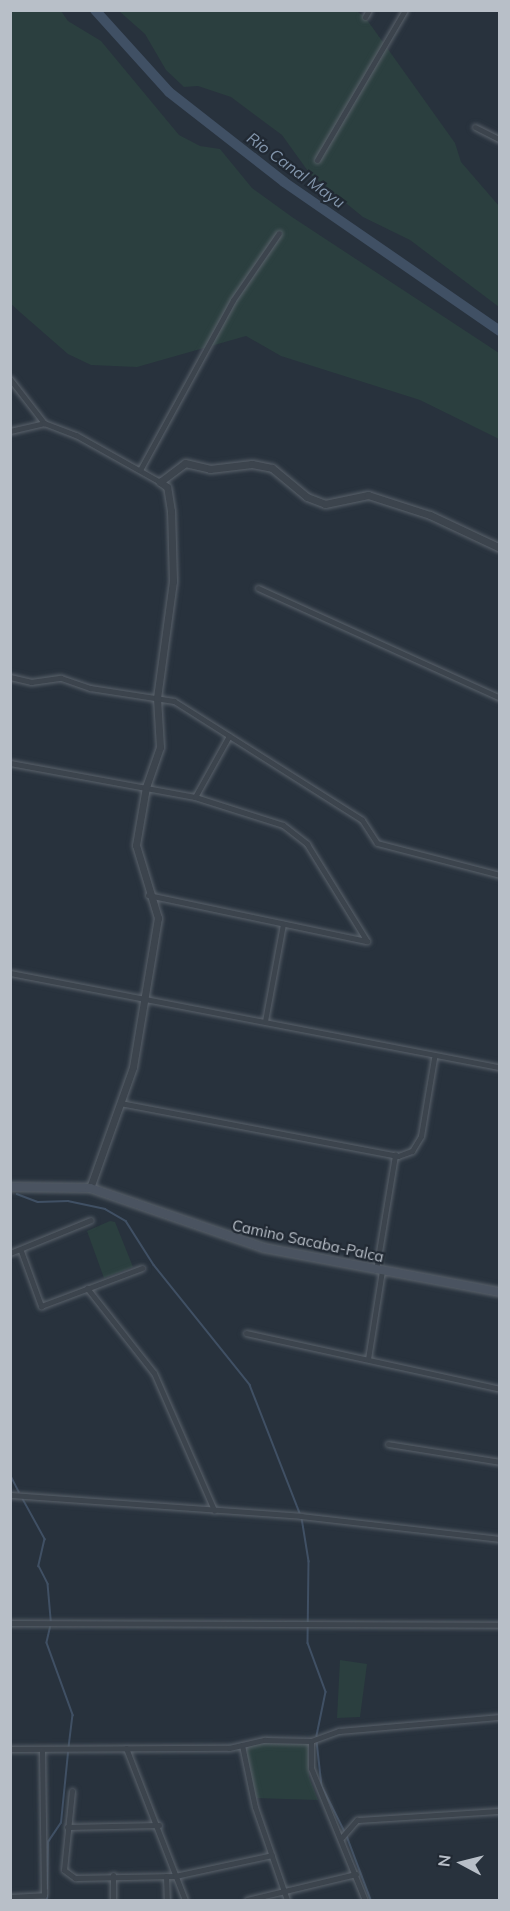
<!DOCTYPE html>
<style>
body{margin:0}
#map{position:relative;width:510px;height:1911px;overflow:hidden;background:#28323d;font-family:Mulish,sans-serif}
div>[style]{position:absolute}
.green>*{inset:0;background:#2b3f3f}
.stream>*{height:1.5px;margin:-0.75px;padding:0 0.75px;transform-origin:0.75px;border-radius:0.75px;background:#405064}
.river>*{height:10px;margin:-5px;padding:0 5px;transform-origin:5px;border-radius:5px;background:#405064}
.roads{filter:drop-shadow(0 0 2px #5a626b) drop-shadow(0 0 2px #5a626b)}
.minor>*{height:5px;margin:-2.5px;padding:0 2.5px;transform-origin:2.5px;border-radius:2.5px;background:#3c444d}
.tertiary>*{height:7px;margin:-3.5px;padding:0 3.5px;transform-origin:3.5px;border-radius:3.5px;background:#3c444d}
.secondary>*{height:8px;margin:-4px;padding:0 4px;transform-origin:4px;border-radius:4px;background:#4a5360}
span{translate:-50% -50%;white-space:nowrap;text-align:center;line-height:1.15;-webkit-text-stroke:4.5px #212933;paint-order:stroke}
.street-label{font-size:15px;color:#b8bfc8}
.water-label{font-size:16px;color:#8396ac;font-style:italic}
.frame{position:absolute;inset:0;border:12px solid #b8bfc8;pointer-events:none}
.north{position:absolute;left:432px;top:1833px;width:60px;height:60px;-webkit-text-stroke:4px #212933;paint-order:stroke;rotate:277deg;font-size:16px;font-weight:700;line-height:24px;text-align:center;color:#b8bfc8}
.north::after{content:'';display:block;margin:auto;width:21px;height:27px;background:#b8bfc8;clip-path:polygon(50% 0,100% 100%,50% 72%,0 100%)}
</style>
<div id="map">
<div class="green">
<div style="clip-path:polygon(355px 10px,365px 17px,455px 143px,461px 162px,499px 206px,499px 307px,410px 240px,363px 217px,310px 174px,282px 135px,231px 97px,198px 86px,184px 87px,166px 70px,145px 34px,119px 11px)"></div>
<div style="clip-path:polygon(10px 11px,61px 11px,68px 21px,101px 41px,179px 135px,200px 146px,220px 149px,252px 188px,292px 217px,499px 353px,499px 439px,420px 400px,281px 356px,246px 336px,137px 367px,91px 365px,68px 354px,21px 313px,10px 303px)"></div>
<div style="clip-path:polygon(110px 1221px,115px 1222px,133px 1267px,104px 1278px,87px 1231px)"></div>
<div style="clip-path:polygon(340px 1660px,367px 1664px,360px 1717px,337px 1718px)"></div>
<div style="clip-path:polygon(265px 1743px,308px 1744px,309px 1777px,318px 1800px,253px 1798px,245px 1747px)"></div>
</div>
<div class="stream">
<div style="left:17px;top:1194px;width:22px;rotate:21deg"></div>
<div style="left:38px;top:1202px;width:30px;rotate:-2deg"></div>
<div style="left:68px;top:1201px;width:38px;rotate:12deg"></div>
<div style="left:105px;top:1209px;width:24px;rotate:30deg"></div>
<div style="left:126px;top:1221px;width:52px;rotate:57.5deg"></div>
<div style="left:154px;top:1265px;width:154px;rotate:51.3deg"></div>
<div style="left:250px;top:1385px;width:137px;rotate:68.7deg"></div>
<div style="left:10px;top:1474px;width:20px;rotate:63deg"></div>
<div style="left:23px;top:1499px;width:46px;rotate:61.2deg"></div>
<div style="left:45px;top:1539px;width:28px;rotate:103deg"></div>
<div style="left:39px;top:1566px;width:20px;rotate:63deg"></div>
<div style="left:48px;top:1584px;width:37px;rotate:85deg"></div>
<div style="left:302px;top:1518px;width:44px;rotate:80.8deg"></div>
<div style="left:309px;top:1561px;width:82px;rotate:90.7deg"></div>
<div style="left:308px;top:1643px;width:52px;rotate:69.8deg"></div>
<div style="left:326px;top:1692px;width:45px;rotate:101.6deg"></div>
<div style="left:51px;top:1625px;width:18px;rotate:103deg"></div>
<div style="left:47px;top:1643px;width:77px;rotate:70.1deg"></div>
<div style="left:73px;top:1715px;width:32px;rotate:97deg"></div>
<div style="left:317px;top:1741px;width:45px;rotate:83.7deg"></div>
<div style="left:322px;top:1786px;width:51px;rotate:63.4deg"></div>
<div style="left:347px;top:1836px;width:68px;rotate:69.4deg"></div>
<div style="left:47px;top:1889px;width:47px;rotate:-88.8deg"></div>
<div style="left:48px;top:1842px;width:23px;rotate:-56deg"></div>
<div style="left:61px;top:1823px;width:70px;rotate:-84.3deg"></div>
<div style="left:47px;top:1900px;width:4px;rotate:-90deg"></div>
</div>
<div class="river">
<div style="left:95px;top:10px;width:110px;rotate:47.9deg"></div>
<div style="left:169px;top:92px;width:146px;rotate:38deg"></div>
<div style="left:284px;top:182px;width:262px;rotate:34.6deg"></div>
</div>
<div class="roads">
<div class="minor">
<div style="left:365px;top:17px;width:8px;rotate:-60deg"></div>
<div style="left:475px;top:127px;width:28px;rotate:27deg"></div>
<div style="left:317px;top:160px;width:174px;rotate:-59.6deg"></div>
<div style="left:10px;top:379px;width:56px;rotate:52.3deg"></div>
<div style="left:10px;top:431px;width:35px;rotate:-13deg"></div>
<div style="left:44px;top:423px;width:34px;rotate:21deg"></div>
<div style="left:76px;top:435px;width:96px;rotate:29.2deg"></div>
<div style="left:140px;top:470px;width:194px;rotate:-61.3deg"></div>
<div style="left:233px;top:300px;width:81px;rotate:-55.5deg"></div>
<div style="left:258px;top:588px;width:266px;rotate:24.4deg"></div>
<div style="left:10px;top:677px;width:22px;rotate:13deg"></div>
<div style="left:31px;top:682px;width:30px;rotate:-8deg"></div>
<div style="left:61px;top:678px;width:31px;rotate:19deg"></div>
<div style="left:90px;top:688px;width:85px;rotate:8.8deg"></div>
<div style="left:174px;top:701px;width:222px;rotate:32.3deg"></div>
<div style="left:362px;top:820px;width:27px;rotate:57deg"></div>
<div style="left:377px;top:843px;width:127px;rotate:14.6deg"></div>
<div style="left:10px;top:763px;width:188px;rotate:10.4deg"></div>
<div style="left:195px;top:797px;width:92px;rotate:17.7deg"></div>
<div style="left:283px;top:825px;width:31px;rotate:38deg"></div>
<div style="left:307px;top:844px;width:114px;rotate:58.3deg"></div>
<div style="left:195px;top:797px;width:70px;rotate:-60.9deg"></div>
<div style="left:148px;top:895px;width:224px;rotate:11.9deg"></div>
<div style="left:10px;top:973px;width:499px;rotate:10.9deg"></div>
<div style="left:265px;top:1021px;width:99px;rotate:-79.5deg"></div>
<div style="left:120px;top:1103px;width:283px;rotate:10.8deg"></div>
<div style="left:398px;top:1156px;width:15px;rotate:-20deg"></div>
<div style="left:412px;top:1151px;width:17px;rotate:-59deg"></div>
<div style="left:421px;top:1136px;width:79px;rotate:-80.5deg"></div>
<div style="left:21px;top:1251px;width:59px;rotate:70deg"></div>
<div style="left:41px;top:1306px;width:108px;rotate:-20.6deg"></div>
<div style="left:10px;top:1253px;width:87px;rotate:-22.2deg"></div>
<div style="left:376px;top:1270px;width:117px;rotate:-80.6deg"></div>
<div style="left:87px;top:1288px;width:108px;rotate:51.8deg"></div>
<div style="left:154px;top:1373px;width:150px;rotate:66.3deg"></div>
<div style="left:246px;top:1333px;width:260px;rotate:12.4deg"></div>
<div style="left:368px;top:1359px;width:89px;rotate:-81deg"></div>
<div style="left:388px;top:1444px;width:113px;rotate:9.1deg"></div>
<div style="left:10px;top:1495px;width:292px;rotate:4.1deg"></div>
<div style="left:301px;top:1516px;width:200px;rotate:6.6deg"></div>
<div style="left:10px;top:1623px;width:490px;rotate:0.2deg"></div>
<div style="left:311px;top:1741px;width:27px;rotate:90deg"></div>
<div style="left:311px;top:1768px;width:143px;rotate:67.8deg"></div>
<div style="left:242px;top:1745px;width:63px;rotate:78.2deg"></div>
<div style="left:255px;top:1807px;width:98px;rotate:71deg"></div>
<div style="left:126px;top:1748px;width:163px;rotate:68.8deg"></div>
<div style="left:10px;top:1749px;width:219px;rotate:-0.3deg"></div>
<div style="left:229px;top:1748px;width:37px;rotate:-13deg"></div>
<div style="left:265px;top:1740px;width:46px;rotate:1.2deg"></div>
<div style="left:311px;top:1741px;width:30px;rotate:-20deg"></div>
<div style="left:339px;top:1731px;width:162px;rotate:-5deg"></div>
<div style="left:72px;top:1791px;width:79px;rotate:95.8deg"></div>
<div style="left:64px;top:1870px;width:14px;rotate:36deg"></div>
<div style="left:75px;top:1878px;width:100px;rotate:-1.1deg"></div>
<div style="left:175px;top:1876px;width:99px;rotate:-12.2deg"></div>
<div style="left:67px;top:1827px;width:92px;rotate:-1.2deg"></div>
<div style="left:342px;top:1837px;width:23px;rotate:-49deg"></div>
<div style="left:357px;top:1820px;width:143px;rotate:-3.6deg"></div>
<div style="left:113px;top:1875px;width:25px;rotate:90deg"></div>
<div style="left:166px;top:1876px;width:24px;rotate:88deg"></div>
<div style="left:10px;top:1897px;width:34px;rotate:-3deg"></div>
<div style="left:44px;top:1895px;width:145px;rotate:-90.8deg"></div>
<div style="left:247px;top:1900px;width:112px;rotate:-13.4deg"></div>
</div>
<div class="tertiary">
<div style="left:90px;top:1188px;width:128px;rotate:-70.4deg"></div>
<div style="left:133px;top:1067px;width:151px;rotate:-80.5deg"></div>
<div style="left:158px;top:918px;width:76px;rotate:-106.8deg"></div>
<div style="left:136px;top:845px;width:59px;rotate:-80.2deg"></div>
<div style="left:146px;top:787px;width:42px;rotate:-70.7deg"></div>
<div style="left:160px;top:747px;width:49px;rotate:-93.5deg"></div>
<div style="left:157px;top:698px;width:118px;rotate:-82.2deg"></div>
<div style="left:173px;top:581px;width:70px;rotate:-91.6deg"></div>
<div style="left:171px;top:511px;width:24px;rotate:-99deg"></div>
<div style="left:167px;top:487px;width:9px;rotate:-144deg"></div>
<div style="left:160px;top:482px;width:31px;rotate:-37deg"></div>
<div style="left:185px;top:463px;width:26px;rotate:13deg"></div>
<div style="left:210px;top:469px;width:42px;rotate:-6.8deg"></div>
<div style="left:252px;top:464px;width:20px;rotate:11deg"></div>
<div style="left:272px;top:468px;width:45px;rotate:39.6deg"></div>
<div style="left:307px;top:497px;width:19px;rotate:21deg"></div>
<div style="left:325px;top:504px;width:44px;rotate:-11.8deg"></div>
<div style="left:368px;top:495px;width:65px;rotate:17.9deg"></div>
<div style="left:430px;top:515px;width:77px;rotate:25.2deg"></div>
</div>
<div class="secondary">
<div style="left:10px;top:1187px;width:80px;rotate:0.7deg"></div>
<div style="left:90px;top:1188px;width:184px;rotate:19deg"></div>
<div style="left:264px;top:1248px;width:240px;rotate:10.6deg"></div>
</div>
</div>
<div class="street-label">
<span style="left:308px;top:1241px;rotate:12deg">Camino Sacaba-Palca</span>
</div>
<div class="water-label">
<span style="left:296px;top:170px;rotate:36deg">Rio Canal Mayu</span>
</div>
<div class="frame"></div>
<div class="north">N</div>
</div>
